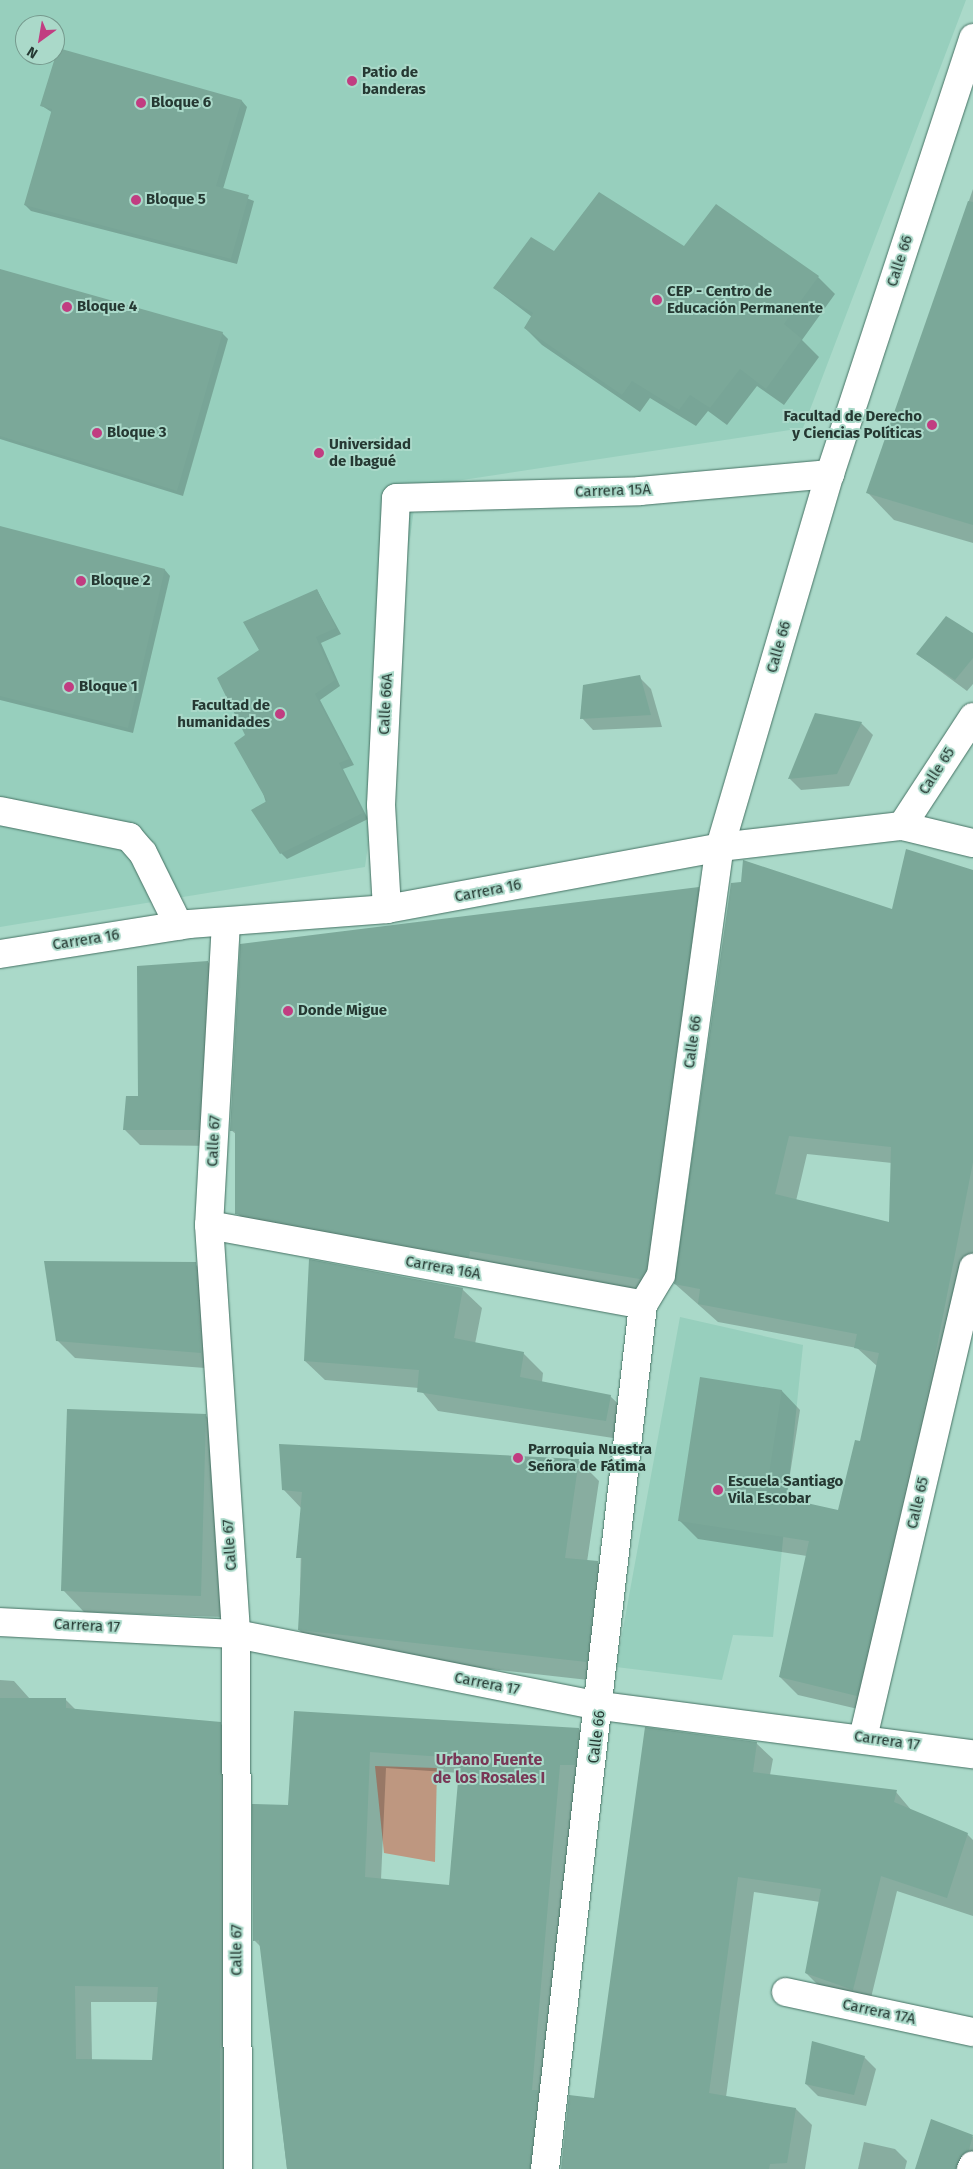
<!DOCTYPE html>
<meta charset="utf-8">
<style>
body{margin:0}
#map{position:relative;width:973px;height:2169px;overflow:hidden;background:#aad9c9;font-family:"Fira Sans",sans-serif}
div>[style]{position:absolute}
.built>*{inset:0;background:#97cfbd}
.green>*{inset:0;background:#be9780}
.shadow>*{inset:0;background:#0003}
.building>*{inset:0;background:#7ba899}
.roads{filter:drop-shadow(0 0 1px #467264) drop-shadow(0 0 1px #467264)}
.minor>*{height:28px;margin:-14px;padding:0 14px;transform-origin:14px;border-radius:14px;background:#fff}
.dots>*{width:14px;height:14px;translate:-50% -50%;box-sizing:border-box;border:2px solid #aad9c9;border-radius:50%}
span{translate:-50% -50%;white-space:nowrap;text-align:center;line-height:1.15;-webkit-text-stroke:4px #aad9c9;paint-order:stroke}
.poi-label{font-size:15px;color:#253832;font-weight:700}
.left{translate:0 -50%;text-align:left}
.right{translate:-100% -50%;text-align:right}
.street-label{font-size:15px;color:#253832}
.neighbourhood-label{font-size:16px;color:#793756;font-weight:700}
.north{position:absolute;left:15px;top:15px;width:50px;height:50px;box-sizing:border-box;background:#aad9c9;border:1px solid #75998d;border-radius:50%;rotate:212deg;font-size:14px;font-weight:700;line-height:20px;text-align:center;color:#253832}
.north::after{content:'';display:block;margin:auto;width:18px;height:22px;background:#c13d81;clip-path:polygon(50% 0,100% 100%,50% 72%,0 100%)}
</style>
<div id="map">
<div class="built">
<div style="clip-path:polygon(evenodd,0 0,966px 0,803px 428px,417px 487px,365px 867px,0 927px,0 0,25px 25px,55px 25px,55px 55px,25px 55px,25px 25px)"></div>
<div style="clip-path:polygon(680px 1317px,803px 1345px,773px 1637px,733px 1635px,722px 1680px,616px 1667px)"></div>
</div>
<div class="green">
<div style="clip-path:polygon(375px 1766px,437px 1768px,435px 1862px,384px 1853px)"></div>
</div>
<div class="shadow">
<div style="clip-path:polygon(242px 101px,247px 107px,223px 189px,254px 201px,237px 264px,31px 211px,25px 205px,53px 113px,42px 106px)"></div>
<div style="clip-path:polygon(973px 189px,973px 543px,894px 520px,868px 493px)"></div>
<div style="clip-path:polygon(684px 247px,818px 277px,835px 294px,802px 340px,819px 357px,784px 405px,757px 386px,727px 425px,708px 411px,696px 426px,650px 398px,640px 412px,542px 345px,525px 328px,532px 317px,494px 288px,554px 252px)"></div>
<div style="clip-path:polygon(0 287px,222px 333px,228px 339px,183px 496px,0 439px)"></div>
<div style="clip-path:polygon(0 527px,165px 570px,170px 576px,133px 733px,0 700px)"></div>
<div style="clip-path:polygon(317px 590px,341px 634px,321px 643px,340px 686px,320px 700px,354px 765px,343px 769px,368px 819px,287px 859px,281px 853px,246px 736px,261px 650px)"></div>
<div style="clip-path:polygon(973px 634px,973px 684px,967px 691px,917px 654px)"></div>
<div style="clip-path:polygon(639px 677px,651px 689px,662px 727px,593px 730px,582px 718px)"></div>
<div style="clip-path:polygon(816px 714px,861px 723px,873px 735px,849px 786px,801px 790px,790px 779px)"></div>
<div style="clip-path:polygon(evenodd,973px 874px,973px 1284px,875px 1713px,798px 1695px,780px 1677px,807px 1556px,698px 1539px,679px 1520px,701px 1378px,782px 1391px,800px 1410px,786px 1500px,839px 1512px,861px 1443px,877px 1366px,857px 1348px,718px 1322px,675px 1284px,893px 910px,973px 874px,807px 1154px,892px 1163px,890px 1223px,796px 1201px,807px 1154px)"></div>
<div style="clip-path:polygon(698px 888px,719px 909px,662px 1300px,258px 1234px,237px 1213px,237px 1135px,231px 1130px)"></div>
<div style="clip-path:polygon(208px 962px,223px 978px,214px 1146px,140px 1145px,125px 1130px)"></div>
<div style="clip-path:polygon(195px 1264px,212px 1281px,218px 1369px,75px 1358px,58px 1341px)"></div>
<div style="clip-path:polygon(462px 1289px,482px 1308px,475px 1344px,523px 1353px,543px 1373px,542px 1382px,610px 1396px,630px 1415px,626px 1440px,438px 1411px,419px 1388px,325px 1380px,305px 1361px)"></div>
<div style="clip-path:polygon(205px 1415px,227px 1436px,222px 1617px,84px 1612px,63px 1590px)"></div>
<div style="clip-path:polygon(579px 1461px,599px 1481px,587px 1562px,598px 1563px,618px 1583px,606px 1682px,319px 1650px,299px 1630px,302px 1509px,283px 1489px)"></div>
<div style="clip-path:polygon(evenodd,0 1680px,14px 1681px,30px 1699px,65px 1699px,76px 1710px,220px 1723px,236px 1739px,235px 2169px,0 2169px,0 1680px,91px 2002px,158px 2002px,153px 2061px,92px 2060px,91px 2002px)"></div>
<div style="clip-path:polygon(evenodd,295px 1712px,579px 1729px,595px 1746px,547px 2169px,287px 2169px,261px 1947px,254px 1940px,290px 1806px,295px 1712px,386px 1768px,460px 1773px,450px 1886px,381px 1880px,386px 1768px)"></div>
<div style="clip-path:polygon(756px 1743px,773px 1759px,770px 1775px,896px 1792px,912px 1811px,967px 1834px,973px 1840px,973px 1916px,897px 1891px,869px 2006px,822px 1989px,806px 1973px,820px 1902px,754px 1892px,726px 2097px,796px 2109px,812px 2125px,805px 2169px,562px 2169px)"></div>
<div style="clip-path:polygon(864px 2057px,876px 2069px,866px 2106px,818px 2096px,806px 2084px)"></div>
<div style="clip-path:polygon(932px 2121px,973px 2137px,973px 2169px,920px 2169px)"></div>
<div style="clip-path:polygon(864px 2142px,895px 2149px,907px 2161px,905px 2169px,858px 2169px)"></div>
</div>
<div class="building">
<div style="clip-path:polygon(58px 48px,242px 100px,216px 186px,249px 195px,231px 259px,24px 205px,52px 109px,40px 106px)"></div>
<div style="clip-path:polygon(599px 192px,684px 246px,716px 204px,819px 276px,784px 324px,802px 339px,766px 389px,740px 369px,710px 408px,690px 395px,679px 410px,632px 381px,622px 395px,524px 328px,533px 313px,493px 288px,531px 237px,554px 251px)"></div>
<div style="clip-path:polygon(968px 201px,973px 202px,973px 525px,866px 493px)"></div>
<div style="clip-path:polygon(0 269px,223px 332px,177px 491px,0 436px)"></div>
<div style="clip-path:polygon(0 526px,165px 569px,128px 728px,0 696px)"></div>
<div style="clip-path:polygon(317px 589px,336px 628px,316px 637px,335px 680px,315px 694px,349px 759px,339px 763px,363px 813px,280px 854px,251px 810px,267px 801px,234px 743px,245px 735px,217px 678px,259px 650px,243px 622px)"></div>
<div style="clip-path:polygon(946px 616px,973px 633px,973px 658px,955px 680px,916px 654px)"></div>
<div style="clip-path:polygon(640px 675px,651px 715px,580px 719px,583px 685px)"></div>
<div style="clip-path:polygon(815px 713px,862px 722px,837px 774px,788px 779px)"></div>
<div style="clip-path:polygon(evenodd,906px 849px,973px 870px,973px 1162px,930px 1382px,857px 1696px,779px 1677px,809px 1541px,678px 1521px,700px 1377px,782px 1390px,766px 1494px,838px 1510px,855px 1440px,860px 1441px,879px 1353px,854px 1348px,857px 1334px,698px 1304px,700px 1289px,674px 1284px,731px 883px,741px 882px,743px 860px,892px 909px,906px 849px,789px 1136px,891px 1147px,889px 1222px,775px 1194px,789px 1136px)"></div>
<div style="clip-path:polygon(699px 887px,646px 1270px,640px 1279px,470px 1251px,469px 1257px,235px 1214px,235px 1131px,230px 1131px,240px 944px)"></div>
<div style="clip-path:polygon(208px 961px,199px 1130px,123px 1130px,126px 1096px,138px 1096px,137px 966px)"></div>
<div style="clip-path:polygon(309px 1259px,463px 1288px,454px 1338px,524px 1352px,520px 1377px,611px 1395px,606px 1421px,417px 1392px,419px 1370px,304px 1361px)"></div>
<div style="clip-path:polygon(44px 1261px,196px 1262px,201px 1353px,56px 1341px)"></div>
<div style="clip-path:polygon(67px 1409px,206px 1414px,201px 1596px,61px 1591px)"></div>
<div style="clip-path:polygon(279px 1444px,579px 1459px,565px 1558px,598px 1561px,587px 1662px,298px 1630px,302px 1558px,296px 1558px,302px 1492px,282px 1490px)"></div>
<div style="clip-path:polygon(evenodd,0 1698px,66px 1698px,66px 1708px,221px 1722px,220px 2169px,0 2169px,0 1698px,75px 1986px,158px 1987px,152px 2060px,76px 2059px,75px 1986px)"></div>
<div style="clip-path:polygon(evenodd,294px 1711px,579px 1728px,575px 1765px,560px 1765px,532px 2090px,538px 2090px,530px 2169px,287px 2169px,259px 1940px,253px 1941px,252px 1804px,288px 1805px,294px 1711px,370px 1752px,460px 1758px,449px 1885px,365px 1877px,370px 1752px)"></div>
<div style="clip-path:polygon(645px 1727px,757px 1742px,753px 1772px,897px 1790px,894px 1802px,968px 1833px,947px 1898px,881px 1876px,853px 1990px,805px 1973px,821px 1889px,738px 1877px,709px 2093px,796px 2108px,787px 2163px,770px 2164px,769px 2169px,561px 2169px,569px 2095px,594px 2098px)"></div>
<div style="clip-path:polygon(812px 2041px,865px 2056px,854px 2095px,805px 2084px)"></div>
<div style="clip-path:polygon(931px 2119px,973px 2135px,969px 2150px,959px 2158px,956px 2169px,915px 2169px)"></div>
</div>
<div class="roads">
<div class="minor">
<div style="left:0;top:811px;width:132px;rotate:11.4deg"></div>
<div style="left:129px;top:837px;width:21px;rotate:49deg"></div>
<div style="left:143px;top:853px;width:81px;rotate:63.7deg"></div>
<div style="left:902px;top:826px;width:130px;rotate:-56.9deg"></div>
<div style="left:387px;top:909px;width:104px;rotate:-93.3deg"></div>
<div style="left:381px;top:805px;width:307px;rotate:-87.2deg"></div>
<div style="left:396px;top:498px;width:244px;rotate:-1.6deg"></div>
<div style="left:640px;top:491px;width:191px;rotate:-5.1deg"></div>
<div style="left:226px;top:922px;width:303px;rotate:93.2deg"></div>
<div style="left:209px;top:1225px;width:410px;rotate:86.2deg"></div>
<div style="left:236px;top:1634px;width:535px;rotate:89.79deg"></div>
<div style="left:0;top:954px;width:191px;rotate:-9deg"></div>
<div style="left:189px;top:924px;width:199px;rotate:-4.3deg"></div>
<div style="left:387px;top:909px;width:339px;rotate:-10.5deg"></div>
<div style="left:720px;top:847px;width:183px;rotate:-6.6deg"></div>
<div style="left:902px;top:826px;width:73px;rotate:13.5deg"></div>
<div style="left:209px;top:1225px;width:441px;rotate:10.4deg"></div>
<div style="left:643px;top:1305px;width:35px;rotate:-59deg"></div>
<div style="left:661px;top:1275px;width:432px;rotate:-82.2deg"></div>
<div style="left:720px;top:847px;width:389px;rotate:-73.6deg"></div>
<div style="left:830px;top:474px;width:459px;rotate:-71.8deg"></div>
<div style="left:0;top:1622px;width:236px;rotate:2.9deg"></div>
<div style="left:236px;top:1634px;width:372px;rotate:11.2deg"></div>
<div style="left:601px;top:1706px;width:375px;rotate:7.4deg"></div>
<div style="left:863px;top:1738px;width:483px;rotate:-76.8deg"></div>
<div style="left:786px;top:1992px;width:191px;rotate:12.1deg"></div>
<div style="left:545px;top:2169px;width:870px;rotate:-83.53deg"></div>
<div style="left:971px;top:2169px;width:4px;rotate:-63deg"></div>
</div>
</div>
<div class="dots">
<div style="left:352px;top:81px;background:#c13d81"></div>
<div style="left:141px;top:103px;background:#c13d81"></div>
<div style="left:136px;top:200px;background:#c13d81"></div>
<div style="left:657px;top:300px;background:#c13d81"></div>
<div style="left:67px;top:307px;background:#c13d81"></div>
<div style="left:932px;top:425px;background:#c13d81"></div>
<div style="left:97px;top:433px;background:#c13d81"></div>
<div style="left:319px;top:453px;background:#c13d81"></div>
<div style="left:81px;top:581px;background:#c13d81"></div>
<div style="left:69px;top:687px;background:#c13d81"></div>
<div style="left:280px;top:714px;background:#c13d81"></div>
<div style="left:288px;top:1011px;background:#c13d81"></div>
<div style="left:518px;top:1458px;background:#c13d81"></div>
<div style="left:718px;top:1490px;background:#c13d81"></div>
</div>
<div class="poi-label">
<span class="left" style="left:362px;top:81px">Patio de<br>banderas</span>
<span class="left" style="left:151px;top:103px">Bloque 6</span>
<span class="left" style="left:146px;top:200px">Bloque 5</span>
<span class="left" style="left:667px;top:300px">CEP - Centro de<br>Educación Permanente</span>
<span class="left" style="left:77px;top:307px">Bloque 4</span>
<span class="right" style="left:922px;top:425px">Facultad de Derecho<br>y Ciencias Políticas</span>
<span class="left" style="left:107px;top:433px">Bloque 3</span>
<span class="left" style="left:329px;top:453px">Universidad<br>de Ibagué</span>
<span class="left" style="left:91px;top:581px">Bloque 2</span>
<span class="left" style="left:79px;top:687px">Bloque 1</span>
<span class="right" style="left:270px;top:714px">Facultad de<br>humanidades</span>
<span class="left" style="left:298px;top:1011px">Donde Migue</span>
<span class="left" style="left:528px;top:1458px">Parroquia Nuestra<br>Señora de Fátima</span>
<span class="left" style="left:728px;top:1490px">Escuela Santiago<br>Vila Escobar</span>
</div>
<div class="street-label">
<span style="left:900px;top:261px;rotate:-72deg">Calle 66</span>
<span style="left:613px;top:491px;rotate:-2deg">Carrera 15A</span>
<span style="left:779px;top:647px;rotate:-74deg">Calle 66</span>
<span style="left:386px;top:704px;rotate:-87deg">Calle 66A</span>
<span style="left:937px;top:771px;rotate:-57deg">Calle 65</span>
<span style="left:488px;top:891px;rotate:-11deg">Carrera 16</span>
<span style="left:86px;top:940px;rotate:-9deg">Carrera 16</span>
<span style="left:693px;top:1042px;rotate:-82deg">Calle 66</span>
<span style="left:214px;top:1141px;rotate:-87deg">Calle 67</span>
<span style="left:443px;top:1268px;rotate:10deg">Carrera 16A</span>
<span style="left:918px;top:1503px;rotate:-77deg">Calle 65</span>
<span style="left:230px;top:1545px;rotate:-94deg">Calle 67</span>
<span style="left:87px;top:1626px;rotate:3deg">Carrera 17</span>
<span style="left:487px;top:1684px;rotate:11deg">Carrera 17</span>
<span style="left:597px;top:1737px;rotate:-83deg">Calle 66</span>
<span style="left:887px;top:1741px;rotate:8deg">Carrera 17</span>
<span style="left:237px;top:1950px;rotate:-90deg">Calle 67</span>
<span style="left:879px;top:2012px;rotate:12deg">Carrera 17A</span>
</div>
<div class="neighbourhood-label">
<span style="left:489px;top:1769px">Urbano Fuente<br>de los Rosales I</span>
</div>
<div class="north">N</div>
</div>
